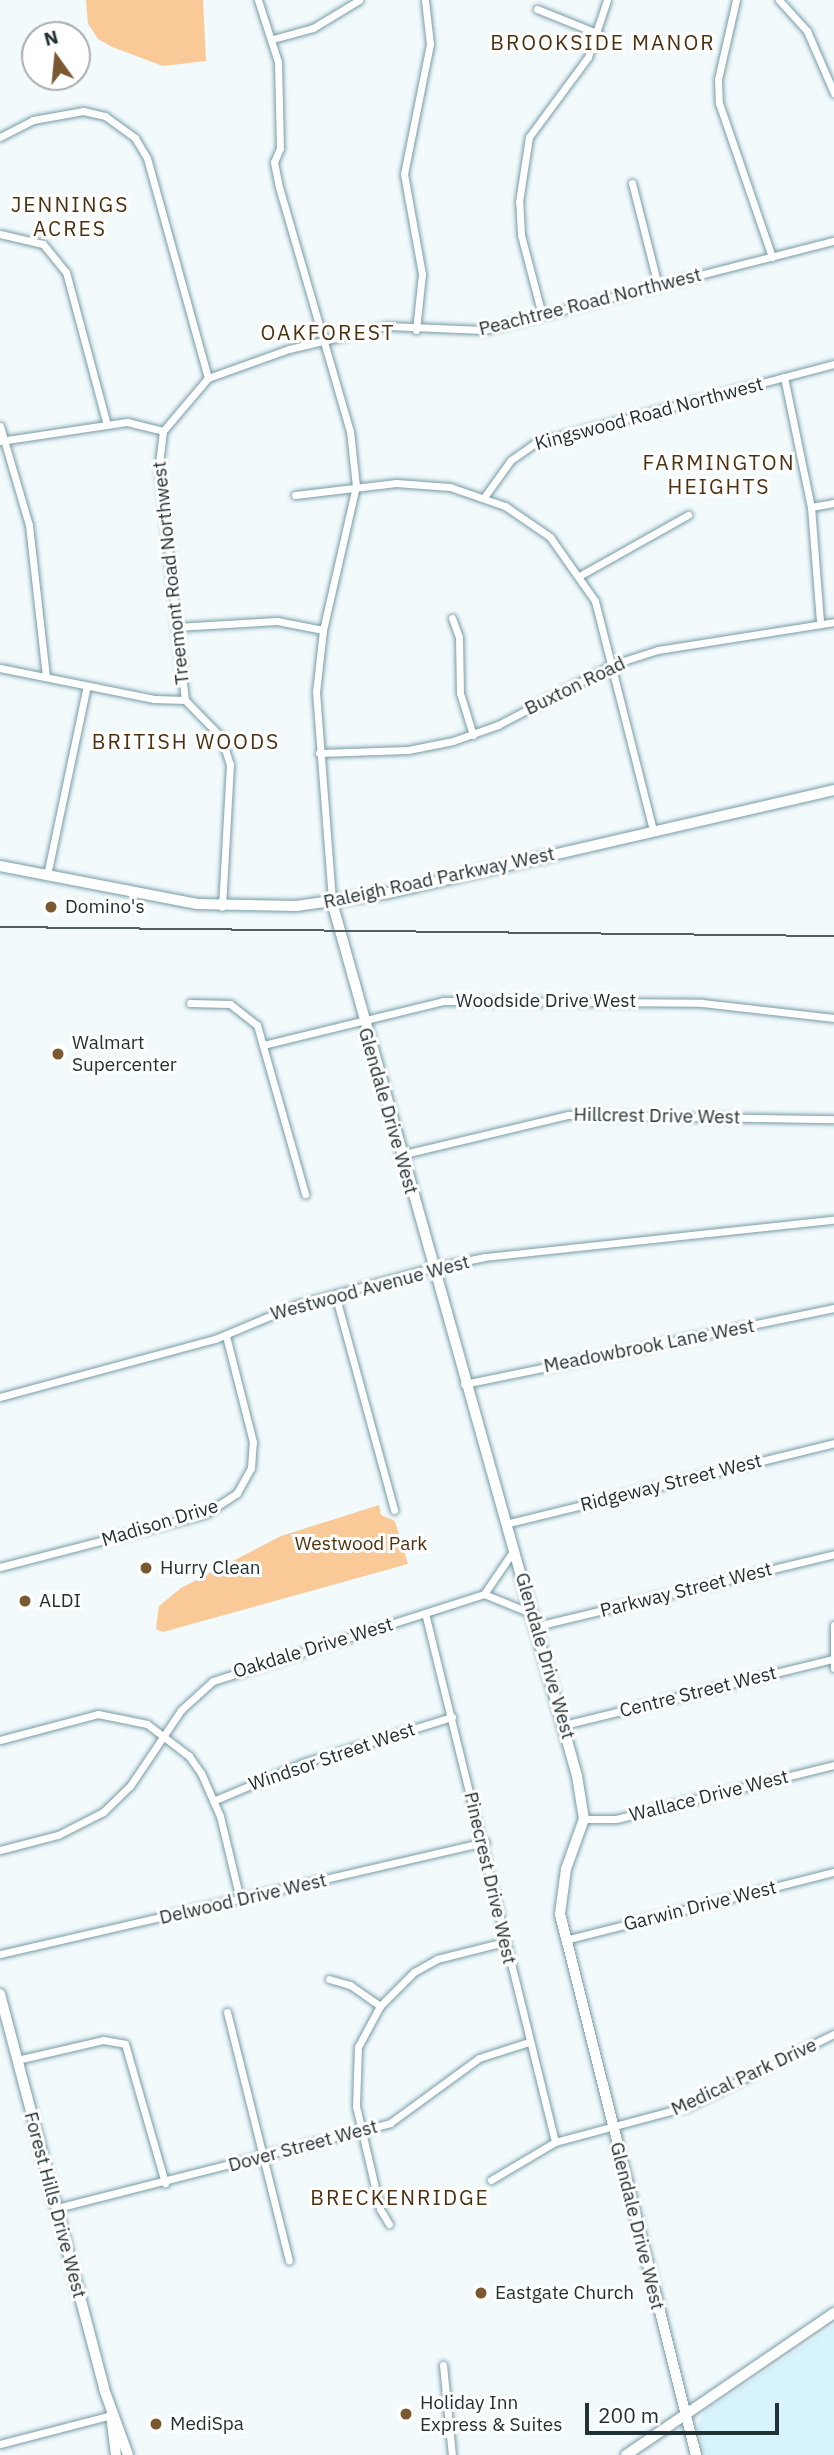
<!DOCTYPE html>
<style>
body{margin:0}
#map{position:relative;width:834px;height:2455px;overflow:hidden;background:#f2fafc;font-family:"IBM Plex Sans",sans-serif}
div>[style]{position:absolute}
.built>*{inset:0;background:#d7f3fc}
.green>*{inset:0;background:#f9ca97}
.roads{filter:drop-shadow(0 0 2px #779ca6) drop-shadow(0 0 2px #779ca6)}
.street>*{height:7px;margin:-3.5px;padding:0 3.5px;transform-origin:3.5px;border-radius:3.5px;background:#fff}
.secondary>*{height:10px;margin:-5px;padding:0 5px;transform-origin:5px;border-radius:5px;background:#fff}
.primary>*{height:10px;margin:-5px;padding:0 5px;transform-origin:5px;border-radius:5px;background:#fff}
.rail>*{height:2px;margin:-1px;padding:0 1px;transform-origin:1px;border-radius:1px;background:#515e62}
.dots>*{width:19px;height:19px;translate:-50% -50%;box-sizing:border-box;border:4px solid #fff;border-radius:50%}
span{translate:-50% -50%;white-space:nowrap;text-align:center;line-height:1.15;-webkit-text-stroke:6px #fff;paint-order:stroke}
.street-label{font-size:19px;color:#223135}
.poi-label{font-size:19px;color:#223135}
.left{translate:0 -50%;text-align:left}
.park-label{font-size:19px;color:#4e320e}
.neighbourhood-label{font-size:21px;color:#4b3110;letter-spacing:2px}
.north{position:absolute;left:21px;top:21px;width:70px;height:70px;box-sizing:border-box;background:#fff;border:2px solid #a7adae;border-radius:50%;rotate:345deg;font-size:19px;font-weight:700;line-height:28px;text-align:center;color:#223135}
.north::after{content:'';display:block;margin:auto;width:24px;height:32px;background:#7a5830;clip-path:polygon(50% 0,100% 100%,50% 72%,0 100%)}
.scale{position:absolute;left:585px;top:2403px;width:194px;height:32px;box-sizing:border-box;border:4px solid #223135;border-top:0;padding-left:9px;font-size:21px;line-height:24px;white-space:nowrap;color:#223135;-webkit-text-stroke:5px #fff;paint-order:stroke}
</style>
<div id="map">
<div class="built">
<div style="clip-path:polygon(834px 2325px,834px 2455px,704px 2455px,697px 2427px,704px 2412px)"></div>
</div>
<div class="green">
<div style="clip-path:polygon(86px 0,203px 0,206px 61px,163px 66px,112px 47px,98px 39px,88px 24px)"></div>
<div style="clip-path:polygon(379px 1505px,381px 1515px,395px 1521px,408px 1564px,163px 1632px,156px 1629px,159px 1606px,181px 1588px,281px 1536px)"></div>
</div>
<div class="roads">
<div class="street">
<div style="left:258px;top:0;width:65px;rotate:72.1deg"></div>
<div style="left:278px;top:62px;width:86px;rotate:88.7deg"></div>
<div style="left:280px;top:148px;width:15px;rotate:113deg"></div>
<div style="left:274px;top:162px;width:25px;rotate:79deg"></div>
<div style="left:279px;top:187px;width:254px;rotate:73.8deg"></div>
<div style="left:350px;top:431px;width:55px;rotate:83.8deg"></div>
<div style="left:356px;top:486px;width:148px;rotate:102.9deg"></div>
<div style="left:323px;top:630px;width:62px;rotate:96.4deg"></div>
<div style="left:316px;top:692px;width:211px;rotate:85.6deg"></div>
<div style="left:736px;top:0;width:81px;rotate:102.8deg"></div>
<div style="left:718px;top:79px;width:24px;rotate:88deg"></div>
<div style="left:719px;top:103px;width:163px;rotate:71deg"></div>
<div style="left:779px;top:0;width:42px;rotate:47.9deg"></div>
<div style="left:807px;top:31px;width:68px;rotate:66.5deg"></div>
<div style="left:537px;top:9px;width:67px;rotate:22deg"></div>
<div style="left:273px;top:39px;width:41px;rotate:-15.4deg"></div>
<div style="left:313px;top:28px;width:54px;rotate:-31.3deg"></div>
<div style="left:0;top:137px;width:37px;rotate:-27deg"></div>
<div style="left:33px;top:120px;width:51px;rotate:-10.2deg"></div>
<div style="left:83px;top:111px;width:23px;rotate:13deg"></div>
<div style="left:105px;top:116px;width:37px;rotate:36deg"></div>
<div style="left:135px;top:138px;width:23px;rotate:59deg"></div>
<div style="left:147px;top:158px;width:228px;rotate:74.5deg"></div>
<div style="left:632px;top:183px;width:106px;rotate:75.8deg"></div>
<div style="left:0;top:234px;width:44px;rotate:13.1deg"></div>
<div style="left:43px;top:244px;width:36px;rotate:51deg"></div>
<div style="left:66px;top:272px;width:158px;rotate:75deg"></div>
<div style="left:542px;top:315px;width:83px;rotate:-104.7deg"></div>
<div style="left:521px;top:235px;width:33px;rotate:-93deg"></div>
<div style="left:519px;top:202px;width:66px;rotate:-81.3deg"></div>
<div style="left:529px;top:137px;width:99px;rotate:-53.6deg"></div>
<div style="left:588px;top:57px;width:60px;rotate:-71.6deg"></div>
<div style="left:416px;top:330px;width:56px;rotate:-83.9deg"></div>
<div style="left:422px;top:274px;width:102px;rotate:-100.2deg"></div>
<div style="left:404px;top:174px;width:133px;rotate:-78.7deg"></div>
<div style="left:430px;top:44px;width:44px;rotate:-96.5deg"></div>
<div style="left:784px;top:377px;width:133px;rotate:78.3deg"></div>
<div style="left:811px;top:507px;width:114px;rotate:85.5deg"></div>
<div style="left:0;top:426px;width:103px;rotate:73.7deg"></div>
<div style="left:29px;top:525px;width:153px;rotate:83.6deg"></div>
<div style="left:163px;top:431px;width:34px;rotate:97deg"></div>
<div style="left:159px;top:465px;width:236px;rotate:83.7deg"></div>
<div style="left:185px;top:700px;width:52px;rotate:45.8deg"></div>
<div style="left:221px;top:737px;width:28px;rotate:72deg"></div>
<div style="left:230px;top:764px;width:143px;rotate:93.2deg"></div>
<div style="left:0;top:441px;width:128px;rotate:-8.5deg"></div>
<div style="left:127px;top:422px;width:37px;rotate:14deg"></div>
<div style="left:163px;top:431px;width:70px;rotate:-49.7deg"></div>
<div style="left:208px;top:378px;width:86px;rotate:-19.7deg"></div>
<div style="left:289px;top:349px;width:101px;rotate:-13.2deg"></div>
<div style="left:387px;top:326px;width:97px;rotate:2.4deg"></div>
<div style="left:484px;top:330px;width:361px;rotate:-14.3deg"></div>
<div style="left:295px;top:495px;width:102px;rotate:-6.8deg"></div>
<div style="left:396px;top:483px;width:54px;rotate:4.2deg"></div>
<div style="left:450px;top:487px;width:58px;rotate:19.1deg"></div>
<div style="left:505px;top:506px;width:55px;rotate:34.6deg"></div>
<div style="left:550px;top:537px;width:78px;rotate:54.9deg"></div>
<div style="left:595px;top:601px;width:237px;rotate:75.8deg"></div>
<div style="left:485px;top:496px;width:44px;rotate:-54.2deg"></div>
<div style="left:511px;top:460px;width:29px;rotate:-35deg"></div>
<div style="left:535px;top:443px;width:309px;rotate:-14.8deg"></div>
<div style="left:811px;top:507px;width:23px;rotate:-10deg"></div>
<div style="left:581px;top:575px;width:123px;rotate:-29.3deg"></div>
<div style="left:452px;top:618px;width:20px;rotate:70deg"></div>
<div style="left:459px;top:637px;width:56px;rotate:89deg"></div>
<div style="left:460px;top:693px;width:44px;rotate:72.8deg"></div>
<div style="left:176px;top:627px;width:101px;rotate:-3.4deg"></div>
<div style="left:277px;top:621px;width:47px;rotate:11.1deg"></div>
<div style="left:0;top:668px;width:157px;rotate:11.4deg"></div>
<div style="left:154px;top:699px;width:31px;rotate:2deg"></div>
<div style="left:319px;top:753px;width:89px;rotate:-1.9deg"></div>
<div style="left:408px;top:750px;width:46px;rotate:-11.3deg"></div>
<div style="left:453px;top:741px;width:48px;rotate:-19.6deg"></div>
<div style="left:498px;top:725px;width:131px;rotate:-27.7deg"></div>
<div style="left:614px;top:664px;width:46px;rotate:-17.7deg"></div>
<div style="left:658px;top:650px;width:178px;rotate:-9deg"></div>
<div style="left:47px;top:875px;width:193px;rotate:-78.1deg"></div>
<div style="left:190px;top:1003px;width:40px;rotate:1.4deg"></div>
<div style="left:230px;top:1004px;width:34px;rotate:38deg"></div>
<div style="left:257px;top:1025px;width:176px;rotate:74.1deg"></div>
<div style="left:263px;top:1045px;width:185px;rotate:-13.7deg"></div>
<div style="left:443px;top:1001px;width:259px;rotate:0.4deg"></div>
<div style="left:702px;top:1003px;width:133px;rotate:6.5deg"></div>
<div style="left:400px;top:1155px;width:173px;rotate:-13.4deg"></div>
<div style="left:568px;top:1115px;width:266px;rotate:0.9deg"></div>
<div style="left:335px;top:1294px;width:224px;rotate:74.7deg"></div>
<div style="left:464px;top:1384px;width:378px;rotate:-11.6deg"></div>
<div style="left:0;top:1397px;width:223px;rotate:-15.1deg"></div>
<div style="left:215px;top:1339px;width:88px;rotate:-22.8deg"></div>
<div style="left:296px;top:1305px;width:140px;rotate:-15.3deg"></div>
<div style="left:431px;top:1268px;width:55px;rotate:-11.5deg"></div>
<div style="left:485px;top:1257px;width:351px;rotate:-6.1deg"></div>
<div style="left:509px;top:1523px;width:335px;rotate:-13.8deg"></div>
<div style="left:0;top:1567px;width:212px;rotate:-14.5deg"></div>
<div style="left:205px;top:1514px;width:38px;rotate:-33deg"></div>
<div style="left:237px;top:1493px;width:29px;rotate:-61deg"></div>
<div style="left:251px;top:1468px;width:26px;rotate:-86deg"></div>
<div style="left:253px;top:1442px;width:109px;rotate:-104.3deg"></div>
<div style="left:484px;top:1594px;width:53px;rotate:22.2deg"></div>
<div style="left:425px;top:1613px;width:545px;rotate:76.19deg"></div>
<div style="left:834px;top:1625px;width:43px;rotate:90deg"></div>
<div style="left:537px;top:1626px;width:306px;rotate:-13.6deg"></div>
<div style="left:564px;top:1725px;width:276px;rotate:-13.8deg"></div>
<div style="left:0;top:1740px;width:101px;rotate:-14.9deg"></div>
<div style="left:98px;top:1714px;width:50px;rotate:11.5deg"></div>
<div style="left:147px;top:1724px;width:53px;rotate:37.3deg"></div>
<div style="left:189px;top:1756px;width:21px;rotate:55deg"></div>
<div style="left:201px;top:1773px;width:47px;rotate:66.2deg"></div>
<div style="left:220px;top:1816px;width:85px;rotate:76.5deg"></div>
<div style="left:213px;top:1801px;width:98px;rotate:-22.9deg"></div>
<div style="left:303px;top:1763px;width:156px;rotate:-17.2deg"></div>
<div style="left:584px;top:1819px;width:32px"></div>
<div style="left:616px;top:1819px;width:225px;rotate:-13.9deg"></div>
<div style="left:0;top:1850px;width:60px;rotate:-14.5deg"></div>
<div style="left:58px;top:1835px;width:51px;rotate:-27.1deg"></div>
<div style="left:103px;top:1812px;width:37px;rotate:-44deg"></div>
<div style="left:130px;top:1786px;width:92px;rotate:-56.1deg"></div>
<div style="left:181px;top:1710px;width:43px;rotate:-42.2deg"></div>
<div style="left:213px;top:1681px;width:285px;rotate:-17.8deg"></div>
<div style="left:484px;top:1594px;width:53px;rotate:-55.7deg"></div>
<div style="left:565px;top:1940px;width:277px;rotate:-14.2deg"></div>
<div style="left:0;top:1954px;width:498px;rotate:-13deg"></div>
<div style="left:329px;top:1979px;width:22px;rotate:16deg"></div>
<div style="left:350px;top:1985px;width:37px;rotate:35deg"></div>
<div style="left:227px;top:2012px;width:256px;rotate:76deg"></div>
<div style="left:17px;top:2060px;width:88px;rotate:-13.1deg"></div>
<div style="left:103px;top:2040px;width:22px;rotate:10deg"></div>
<div style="left:125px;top:2044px;width:145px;rotate:73.9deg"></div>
<div style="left:491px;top:2180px;width:74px;rotate:-30.7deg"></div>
<div style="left:555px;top:2142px;width:136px;rotate:-15deg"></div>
<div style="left:686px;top:2107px;width:165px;rotate:-26.3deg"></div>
<div style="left:57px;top:2208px;width:344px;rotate:-14.3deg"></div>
<div style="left:390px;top:2123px;width:110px;rotate:-36.1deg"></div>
<div style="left:479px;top:2058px;width:52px;rotate:-17.7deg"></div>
<div style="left:389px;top:2224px;width:17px;rotate:-121deg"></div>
<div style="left:380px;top:2209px;width:106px;rotate:-103.1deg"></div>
<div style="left:356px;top:2106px;width:59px;rotate:-88.1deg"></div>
<div style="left:358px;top:2047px;width:47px;rotate:-61.8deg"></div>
<div style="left:380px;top:2006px;width:48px;rotate:-45deg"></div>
<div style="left:414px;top:1972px;width:26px;rotate:-29deg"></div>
<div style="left:437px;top:1959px;width:69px;rotate:-14.2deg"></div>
<div style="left:443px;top:2365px;width:90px;rotate:84.3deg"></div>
<div style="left:0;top:2444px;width:115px;rotate:-14.6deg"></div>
</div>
<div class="secondary">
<div style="left:332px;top:902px;width:908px;rotate:74.34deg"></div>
<div style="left:577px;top:1776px;width:44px;rotate:80.8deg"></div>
<div style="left:584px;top:1819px;width:53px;rotate:109.8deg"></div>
<div style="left:566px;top:1869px;width:45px;rotate:97.6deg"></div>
<div style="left:560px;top:1914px;width:558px;rotate:75.89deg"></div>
<div style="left:0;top:1994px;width:408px;rotate:75.2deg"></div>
<div style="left:104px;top:2389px;width:70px;rotate:70deg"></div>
<div style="left:111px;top:2415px;width:40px;rotate:82.9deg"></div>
<div style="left:626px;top:2455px;width:252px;rotate:-34.3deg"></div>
</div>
<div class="primary">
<div style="left:0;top:866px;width:201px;rotate:10.9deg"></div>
<div style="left:197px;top:904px;width:99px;rotate:1.2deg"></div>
<div style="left:296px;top:906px;width:93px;rotate:-8deg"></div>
<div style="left:388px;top:893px;width:458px;rotate:-13deg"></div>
</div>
</div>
<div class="rail">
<div style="left:0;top:927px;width:834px;rotate:0.62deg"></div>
</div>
<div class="dots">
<div style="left:51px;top:907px;background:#7a5830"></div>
<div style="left:58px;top:1054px;background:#7a5830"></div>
<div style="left:146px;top:1568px;background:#7a5830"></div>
<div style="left:25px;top:1601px;background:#7a5830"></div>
<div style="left:481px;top:2293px;background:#7a5830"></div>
<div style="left:406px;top:2414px;background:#7a5830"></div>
<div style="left:156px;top:2424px;background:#7a5830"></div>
</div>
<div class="street-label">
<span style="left:590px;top:302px;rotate:-14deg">Peachtree Road Northwest</span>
<span style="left:649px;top:414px;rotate:-15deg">Kingswood Road Northwest</span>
<span style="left:171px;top:573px;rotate:-96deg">Treemont Road Northwest</span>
<span style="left:575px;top:686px;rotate:-26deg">Buxton Road</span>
<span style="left:439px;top:878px;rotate:-12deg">Raleigh Road Parkway West</span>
<span style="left:546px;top:1001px">Woodside Drive West</span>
<span style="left:388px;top:1111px;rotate:74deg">Glendale Drive West</span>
<span style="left:657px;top:1116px;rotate:1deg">Hillcrest Drive West</span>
<span style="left:370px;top:1288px;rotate:-15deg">Westwood Avenue West</span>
<span style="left:649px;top:1346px;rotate:-11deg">Meadowbrook Lane West</span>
<span style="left:671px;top:1483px;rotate:-14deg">Ridgeway Street West</span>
<span style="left:160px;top:1523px;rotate:-17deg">Madison Drive</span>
<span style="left:686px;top:1590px;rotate:-14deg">Parkway Street West</span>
<span style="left:313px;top:1648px;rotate:-17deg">Oakdale Drive West</span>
<span style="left:545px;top:1656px;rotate:74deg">Glendale Drive West</span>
<span style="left:698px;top:1692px;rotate:-14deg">Centre Street West</span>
<span style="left:332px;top:1757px;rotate:-19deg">Windsor Street West</span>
<span style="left:709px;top:1796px;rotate:-14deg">Wallace Drive West</span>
<span style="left:490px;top:1878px;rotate:77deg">Pinecrest Drive West</span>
<span style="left:243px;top:1899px;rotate:-13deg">Delwood Drive West</span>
<span style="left:700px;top:1906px;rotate:-14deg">Garwin Drive West</span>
<span style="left:744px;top:2077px;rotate:-25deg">Medical Park Drive</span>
<span style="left:303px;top:2146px;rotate:-15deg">Dover Street West</span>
<span style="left:55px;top:2205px;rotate:75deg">Forest Hills Drive West</span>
<span style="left:637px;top:2226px;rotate:76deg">Glendale Drive West</span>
</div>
<div class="poi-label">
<span class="left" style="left:65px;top:907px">Domino's</span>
<span class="left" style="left:72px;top:1054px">Walmart<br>Supercenter</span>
<span class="left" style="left:160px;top:1568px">Hurry Clean</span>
<span class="left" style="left:39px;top:1601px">ALDI</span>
<span class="left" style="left:495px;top:2293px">Eastgate Church</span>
<span class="left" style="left:420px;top:2414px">Holiday Inn<br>Express &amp; Suites</span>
<span class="left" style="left:170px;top:2424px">MediSpa</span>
</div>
<div class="park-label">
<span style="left:361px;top:1544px">Westwood Park</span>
</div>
<div class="neighbourhood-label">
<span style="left:603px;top:42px">BROOKSIDE MANOR</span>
<span style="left:70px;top:216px">JENNINGS<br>ACRES</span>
<span style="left:328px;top:332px">OAKFOREST</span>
<span style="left:719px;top:474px">FARMINGTON<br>HEIGHTS</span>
<span style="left:186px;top:741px">BRITISH WOODS</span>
<span style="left:400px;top:2197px">BRECKENRIDGE</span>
</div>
<div class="north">N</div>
<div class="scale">200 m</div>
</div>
